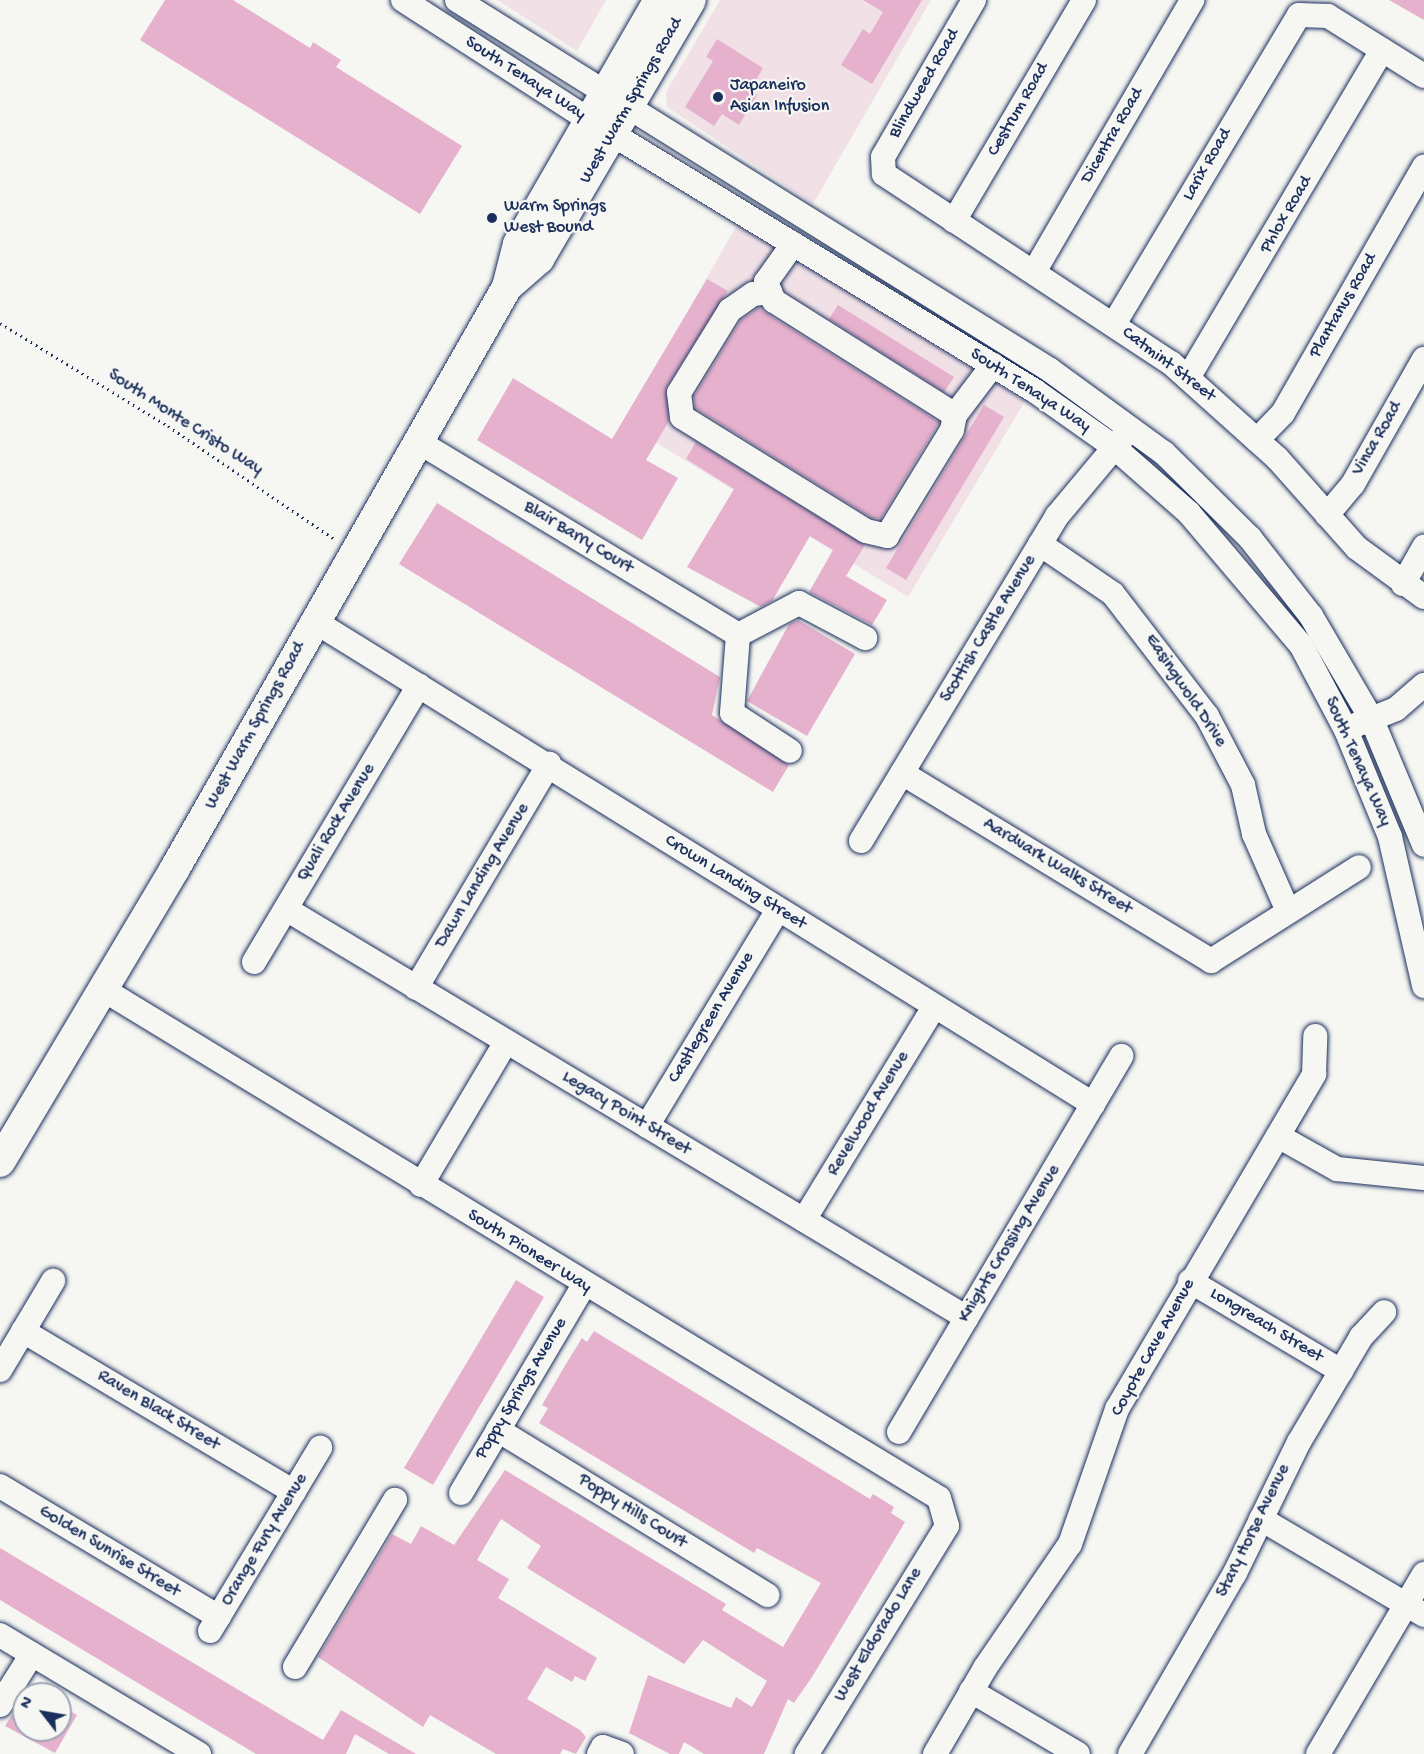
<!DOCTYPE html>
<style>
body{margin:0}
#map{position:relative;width:1424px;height:1754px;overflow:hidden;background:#f6f6f2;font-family:"Gochi Hand",sans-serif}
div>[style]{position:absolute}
.built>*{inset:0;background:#f1e1e7}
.building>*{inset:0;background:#e5b1cd}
.path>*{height:3px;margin-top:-1.5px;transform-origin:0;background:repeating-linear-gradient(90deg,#1b2f5e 0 1.5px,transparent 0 6px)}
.roads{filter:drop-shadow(0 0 2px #1b2f5e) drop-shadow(0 0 2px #1b2f5e)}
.minor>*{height:24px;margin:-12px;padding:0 12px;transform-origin:12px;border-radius:12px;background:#f6f6f2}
.major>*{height:30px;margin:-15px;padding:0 15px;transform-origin:15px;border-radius:15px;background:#f6f6f2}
.dots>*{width:16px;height:16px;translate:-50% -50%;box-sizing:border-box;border:3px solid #f6f6f2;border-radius:50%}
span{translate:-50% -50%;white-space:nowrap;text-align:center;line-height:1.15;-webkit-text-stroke:4.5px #f6f6f2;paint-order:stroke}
.street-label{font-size:18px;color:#1b2f5e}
.poi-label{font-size:18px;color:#1b2f5e}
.left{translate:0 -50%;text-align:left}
.north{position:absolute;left:12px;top:1682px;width:60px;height:60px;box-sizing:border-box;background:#f6f6f2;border:2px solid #9ea6b7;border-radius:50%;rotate:301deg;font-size:16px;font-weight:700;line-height:24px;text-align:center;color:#1b2f5e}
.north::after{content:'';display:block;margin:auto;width:21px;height:27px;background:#1b2f5e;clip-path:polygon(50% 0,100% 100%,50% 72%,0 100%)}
</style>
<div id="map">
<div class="built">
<div style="clip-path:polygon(497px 0,606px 0,577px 51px)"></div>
<div style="clip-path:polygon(720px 0,931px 0,813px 204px,667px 107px,666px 92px)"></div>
<div style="clip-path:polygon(738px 223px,1025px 401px,908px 597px,624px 423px)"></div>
</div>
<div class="building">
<div style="clip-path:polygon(165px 0,233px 0,310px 48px,313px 42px,341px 60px,336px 67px,462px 146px,420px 214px,140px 40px)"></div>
<div style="clip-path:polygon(863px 0,922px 0,872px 84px,841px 65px,863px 29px,870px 34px,883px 12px)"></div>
<div style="clip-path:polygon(1389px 0,1424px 0,1424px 20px)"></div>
<div style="clip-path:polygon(717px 39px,763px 68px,750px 90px,757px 95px,739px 125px,722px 114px,714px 126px,685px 107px,713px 61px,706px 57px)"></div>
<div style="clip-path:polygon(707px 279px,728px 291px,667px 386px,669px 421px,646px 460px,678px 478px,642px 540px,477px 440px,513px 378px,612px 439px)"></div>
<div style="clip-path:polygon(838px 305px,954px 377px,944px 392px,829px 319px)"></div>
<div style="clip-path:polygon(758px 308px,939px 422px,881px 518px,872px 518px,695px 408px,694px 396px,741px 320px)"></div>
<div style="clip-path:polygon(984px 405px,1004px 417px,906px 580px,886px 568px)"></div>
<div style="clip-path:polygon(696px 442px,865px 545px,846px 576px,887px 600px,872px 625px,809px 592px,833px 550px,810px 536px,772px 601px,761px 607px,687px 567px,734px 489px,686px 459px)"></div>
<div style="clip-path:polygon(437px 503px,720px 677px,712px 715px,789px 765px,773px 792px,399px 564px)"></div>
<div style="clip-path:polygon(798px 620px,855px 654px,807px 736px,747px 701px,789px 624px)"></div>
<div style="clip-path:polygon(516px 1280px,544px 1297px,433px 1485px,404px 1468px)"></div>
<div style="clip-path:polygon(594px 1331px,870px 1499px,873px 1494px,894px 1507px,891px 1513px,905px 1522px,812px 1677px,794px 1703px,788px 1699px,764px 1754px,704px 1754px,684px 1742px,679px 1754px,670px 1754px,629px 1733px,648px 1675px,731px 1708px,736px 1697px,752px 1707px,767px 1681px,703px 1640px,684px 1664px,574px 1597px,527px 1568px,541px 1546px,501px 1519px,477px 1560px,509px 1579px,498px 1598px,597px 1658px,585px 1681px,575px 1676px,572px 1682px,546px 1667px,527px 1699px,580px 1730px,586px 1737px,576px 1754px,563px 1749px,560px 1754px,496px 1754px,430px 1715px,423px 1727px,318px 1657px,392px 1534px,411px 1544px,421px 1526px,454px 1545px,505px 1470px,700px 1588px,726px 1604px,722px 1610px,783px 1647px,821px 1583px,757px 1548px,754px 1553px,539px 1423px,548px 1408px,542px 1405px,566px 1364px,582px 1338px,587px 1342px)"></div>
<div style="clip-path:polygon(0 1548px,323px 1740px,341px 1710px,416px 1754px,389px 1754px,355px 1734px,346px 1754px,256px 1754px,0 1600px)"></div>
<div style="clip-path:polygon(24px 1696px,24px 1730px,60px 1730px,60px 1705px,77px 1715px,55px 1753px,5px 1726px)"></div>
</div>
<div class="path">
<div style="left:0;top:323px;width:197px;rotate:31.5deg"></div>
<div style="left:168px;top:426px;width:203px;rotate:34.2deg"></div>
</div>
<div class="roads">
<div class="minor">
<div style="left:403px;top:0;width:221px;rotate:32.8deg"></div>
<div style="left:589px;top:120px;width:522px;rotate:31.28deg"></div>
<div style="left:1035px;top:391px;width:97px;rotate:35.3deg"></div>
<div style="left:1114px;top:447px;width:100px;rotate:41.3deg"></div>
<div style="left:1189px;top:513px;width:173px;rotate:49.7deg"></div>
<div style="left:1301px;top:645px;width:96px;rotate:62.1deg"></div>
<div style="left:1346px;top:730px;width:116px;rotate:67.6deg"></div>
<div style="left:1390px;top:837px;width:153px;rotate:77.1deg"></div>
<div style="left:457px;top:0;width:699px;rotate:31.96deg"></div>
<div style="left:1050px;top:370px;width:141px;rotate:36.1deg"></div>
<div style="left:1164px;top:453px;width:121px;rotate:44.7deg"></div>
<div style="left:1250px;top:538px;width:99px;rotate:52deg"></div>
<div style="left:1311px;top:616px;width:121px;rotate:59.6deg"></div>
<div style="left:1372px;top:720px;width:135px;rotate:67.4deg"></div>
<div style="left:974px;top:0;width:181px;rotate:120.1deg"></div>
<div style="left:883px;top:157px;width:17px;rotate:87deg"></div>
<div style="left:884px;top:174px;width:344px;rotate:33.4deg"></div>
<div style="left:1171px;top:363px;width:142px;rotate:41.9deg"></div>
<div style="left:1277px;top:458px;width:120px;rotate:48.4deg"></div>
<div style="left:1357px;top:548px;width:83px;rotate:36.2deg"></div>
<div style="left:954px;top:221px;width:256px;rotate:-59.5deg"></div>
<div style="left:1034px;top:272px;width:315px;rotate:-59.8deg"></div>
<div style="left:770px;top:292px;width:17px;rotate:173deg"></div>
<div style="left:753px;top:294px;width:28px;rotate:145deg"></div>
<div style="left:730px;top:310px;width:97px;rotate:121.6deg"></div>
<div style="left:679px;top:393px;width:24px;rotate:83deg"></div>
<div style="left:682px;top:417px;width:216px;rotate:31.8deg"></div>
<div style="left:866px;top:531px;width:22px;rotate:13deg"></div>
<div style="left:887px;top:536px;width:124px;rotate:-58.5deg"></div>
<div style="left:952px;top:430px;width:15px;rotate:-79deg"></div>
<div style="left:955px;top:415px;width:214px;rotate:-147.8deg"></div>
<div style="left:774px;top:301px;width:10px;rotate:-114deg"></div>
<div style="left:770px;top:292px;width:11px;rotate:-112deg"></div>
<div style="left:766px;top:282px;width:47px;rotate:-54.6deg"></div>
<div style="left:1114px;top:324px;width:360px;rotate:-59.1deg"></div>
<div style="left:1299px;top:15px;width:29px;rotate:2deg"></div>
<div style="left:1328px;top:16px;width:113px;rotate:32deg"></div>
<div style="left:1188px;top:378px;width:381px;rotate:-59.4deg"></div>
<div style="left:955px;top:415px;width:63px;rotate:-52.8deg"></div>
<div style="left:1257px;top:440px;width:37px;rotate:-46deg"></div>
<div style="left:1283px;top:413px;width:284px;rotate:-60.2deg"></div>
<div style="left:417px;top:441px;width:375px;rotate:31.1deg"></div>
<div style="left:1327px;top:515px;width:40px;rotate:-50deg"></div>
<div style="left:1353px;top:484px;width:144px;rotate:-60.4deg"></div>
<div style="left:1040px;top:544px;width:88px;rotate:34.4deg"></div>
<div style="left:1113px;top:594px;width:154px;rotate:52.4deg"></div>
<div style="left:1207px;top:716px;width:78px;rotate:62.4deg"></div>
<div style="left:1243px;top:785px;width:50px;rotate:77.3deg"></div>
<div style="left:1254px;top:834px;width:84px;rotate:66.2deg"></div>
<div style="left:1403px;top:584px;width:43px;rotate:-60.4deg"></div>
<div style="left:314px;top:621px;width:917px;rotate:31.8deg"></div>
<div style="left:738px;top:635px;width:78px;rotate:94.4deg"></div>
<div style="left:732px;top:713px;width:69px;rotate:33.2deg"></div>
<div style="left:738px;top:635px;width:69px;rotate:-27.7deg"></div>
<div style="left:799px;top:603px;width:75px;rotate:27.9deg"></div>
<div style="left:1356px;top:725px;width:43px;rotate:-21.8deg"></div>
<div style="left:1396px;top:709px;width:37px;rotate:-41deg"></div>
<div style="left:902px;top:773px;width:362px;rotate:31.3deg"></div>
<div style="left:1211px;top:961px;width:175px;rotate:-32.4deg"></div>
<div style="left:861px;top:841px;width:380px;rotate:-58.9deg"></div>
<div style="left:1057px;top:516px;width:104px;rotate:-50.1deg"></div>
<div style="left:286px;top:909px;width:794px;rotate:30.99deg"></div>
<div style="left:254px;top:962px;width:322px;rotate:-59.2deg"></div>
<div style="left:416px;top:988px;width:261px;rotate:-59.3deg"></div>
<div style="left:104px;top:990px;width:977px;rotate:31.32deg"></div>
<div style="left:939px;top:1498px;width:29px;rotate:74deg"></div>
<div style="left:947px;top:1526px;width:268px;rotate:121.6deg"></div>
<div style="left:647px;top:1126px;width:253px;rotate:-58.8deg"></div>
<div style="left:1278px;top:1136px;width:68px;rotate:29.2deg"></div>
<div style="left:1337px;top:1169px;width:87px;rotate:5.9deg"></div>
<div style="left:421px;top:1185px;width:166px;rotate:-59.3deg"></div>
<div style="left:804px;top:1220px;width:250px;rotate:-58.6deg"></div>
<div style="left:1190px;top:1281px;width:176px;rotate:30.8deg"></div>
<div style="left:23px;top:1331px;width:315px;rotate:30.7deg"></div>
<div style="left:0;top:1370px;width:104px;rotate:-59.2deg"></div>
<div style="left:498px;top:1430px;width:316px;rotate:31.5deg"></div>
<div style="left:899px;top:1432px;width:437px;rotate:-59.4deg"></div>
<div style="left:0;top:1486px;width:255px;rotate:30.9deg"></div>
<div style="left:461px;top:1493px;width:242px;rotate:-59.4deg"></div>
<div style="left:1261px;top:1519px;width:189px;rotate:30.5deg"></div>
<div style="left:210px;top:1631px;width:214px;rotate:-59deg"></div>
<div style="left:0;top:1635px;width:232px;rotate:30.9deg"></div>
<div style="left:295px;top:1667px;width:195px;rotate:-59.1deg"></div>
<div style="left:971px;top:1691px;width:124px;rotate:30.5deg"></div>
<div style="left:0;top:1705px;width:60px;rotate:-57.9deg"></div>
<div style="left:599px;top:1754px;width:8px;rotate:-60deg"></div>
<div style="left:603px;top:1747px;width:20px;rotate:20deg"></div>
<div style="left:935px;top:1754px;width:99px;rotate:-59.8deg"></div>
<div style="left:985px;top:1668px;width:150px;rotate:-55.6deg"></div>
<div style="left:1070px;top:1544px;width:143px;rotate:-70.8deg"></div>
<div style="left:1117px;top:1409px;width:389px;rotate:-59.5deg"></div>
<div style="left:1314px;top:1074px;width:38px;rotate:-88deg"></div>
<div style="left:1130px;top:1754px;width:209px;rotate:-59.9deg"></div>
<div style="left:1235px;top:1573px;width:146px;rotate:-64deg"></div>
<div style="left:1299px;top:1442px;width:122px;rotate:-59.4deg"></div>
<div style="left:1361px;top:1337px;width:34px;rotate:-47deg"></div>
<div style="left:1318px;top:1754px;width:209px;rotate:-59.5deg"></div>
</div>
<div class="major">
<div style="left:507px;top:287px;width:43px;rotate:-41.2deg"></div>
<div style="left:539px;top:259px;width:300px;rotate:-59.6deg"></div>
<div style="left:0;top:1162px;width:340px;rotate:-59.2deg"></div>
<div style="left:174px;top:870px;width:671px;rotate:-60.27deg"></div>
<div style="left:507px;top:287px;width:44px;rotate:-75.7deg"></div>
<div style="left:518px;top:244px;width:282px;rotate:-60deg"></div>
</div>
</div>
<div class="dots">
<div style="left:718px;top:97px;background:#1b2f5e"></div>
<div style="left:492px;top:218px;background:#1b2f5e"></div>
</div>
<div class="street-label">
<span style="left:525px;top:79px;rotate:33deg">South Tenaya Way</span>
<span style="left:925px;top:84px;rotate:-60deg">Blindweed Road</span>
<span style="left:632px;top:101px;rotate:-60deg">West Warm Springs Road</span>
<span style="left:1019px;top:110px;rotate:-60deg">Cestrum Road</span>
<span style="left:1113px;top:136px;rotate:-60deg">Dicentra Road</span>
<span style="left:1208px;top:165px;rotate:-60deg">Larix Road</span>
<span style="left:1287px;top:215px;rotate:-60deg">Phlox Road</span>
<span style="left:1344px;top:306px;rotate:-60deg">Plantanus Road</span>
<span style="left:1168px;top:365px;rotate:37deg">Catmint Street</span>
<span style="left:1030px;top:391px;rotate:33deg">South Tenaya Way</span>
<span style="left:185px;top:423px;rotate:33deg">South Monte Cristo Way</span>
<span style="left:1378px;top:439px;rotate:-60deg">Vinca Road</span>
<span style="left:578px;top:538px;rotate:31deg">Blair Barry Court</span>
<span style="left:989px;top:629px;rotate:-59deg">Scottish Castle Avenue</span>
<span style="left:1185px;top:691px;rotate:56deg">Easingwold Drive</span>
<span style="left:256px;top:726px;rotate:-61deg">West Warm Springs Road</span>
<span style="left:1357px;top:762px;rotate:66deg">South Tenaya Way</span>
<span style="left:337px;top:823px;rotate:-59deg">Quali Rock Avenue</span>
<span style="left:1057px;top:867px;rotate:31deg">Aardvark Walks Street</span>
<span style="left:483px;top:876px;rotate:-59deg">Dawn Landing Avenue</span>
<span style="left:735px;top:883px;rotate:32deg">Crown Landing Street</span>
<span style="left:712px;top:1018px;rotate:-59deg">Castlegreen Avenue</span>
<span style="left:626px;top:1114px;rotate:31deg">Legacy Point Street</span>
<span style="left:869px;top:1114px;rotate:-59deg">Revelwood Avenue</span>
<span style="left:1010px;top:1244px;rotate:-59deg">Knights Crossing Avenue</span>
<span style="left:529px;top:1252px;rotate:32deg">South Pioneer Way</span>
<span style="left:1266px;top:1326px;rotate:31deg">Longreach Street</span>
<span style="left:1154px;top:1348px;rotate:-61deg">Coyote Cave Avenue</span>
<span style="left:522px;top:1389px;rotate:-59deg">Poppy Springs Avenue</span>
<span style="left:158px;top:1411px;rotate:31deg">Raven Black Street</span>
<span style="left:632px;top:1512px;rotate:32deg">Poppy Hills Court</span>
<span style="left:1254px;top:1531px;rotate:-64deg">Stary Horse Avenue</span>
<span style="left:265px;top:1540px;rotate:-59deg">Orange Fury Avenue</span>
<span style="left:109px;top:1552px;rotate:31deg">Golden Sunrise Street</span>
<span style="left:879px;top:1635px;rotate:-59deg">West Eldorado Lane</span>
</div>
<div class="poi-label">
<span class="left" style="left:730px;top:97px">Japaneiro<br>Asian Infusion</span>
<span class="left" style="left:504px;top:218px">Warm Springs<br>West Bound</span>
</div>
<div class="north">N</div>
</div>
